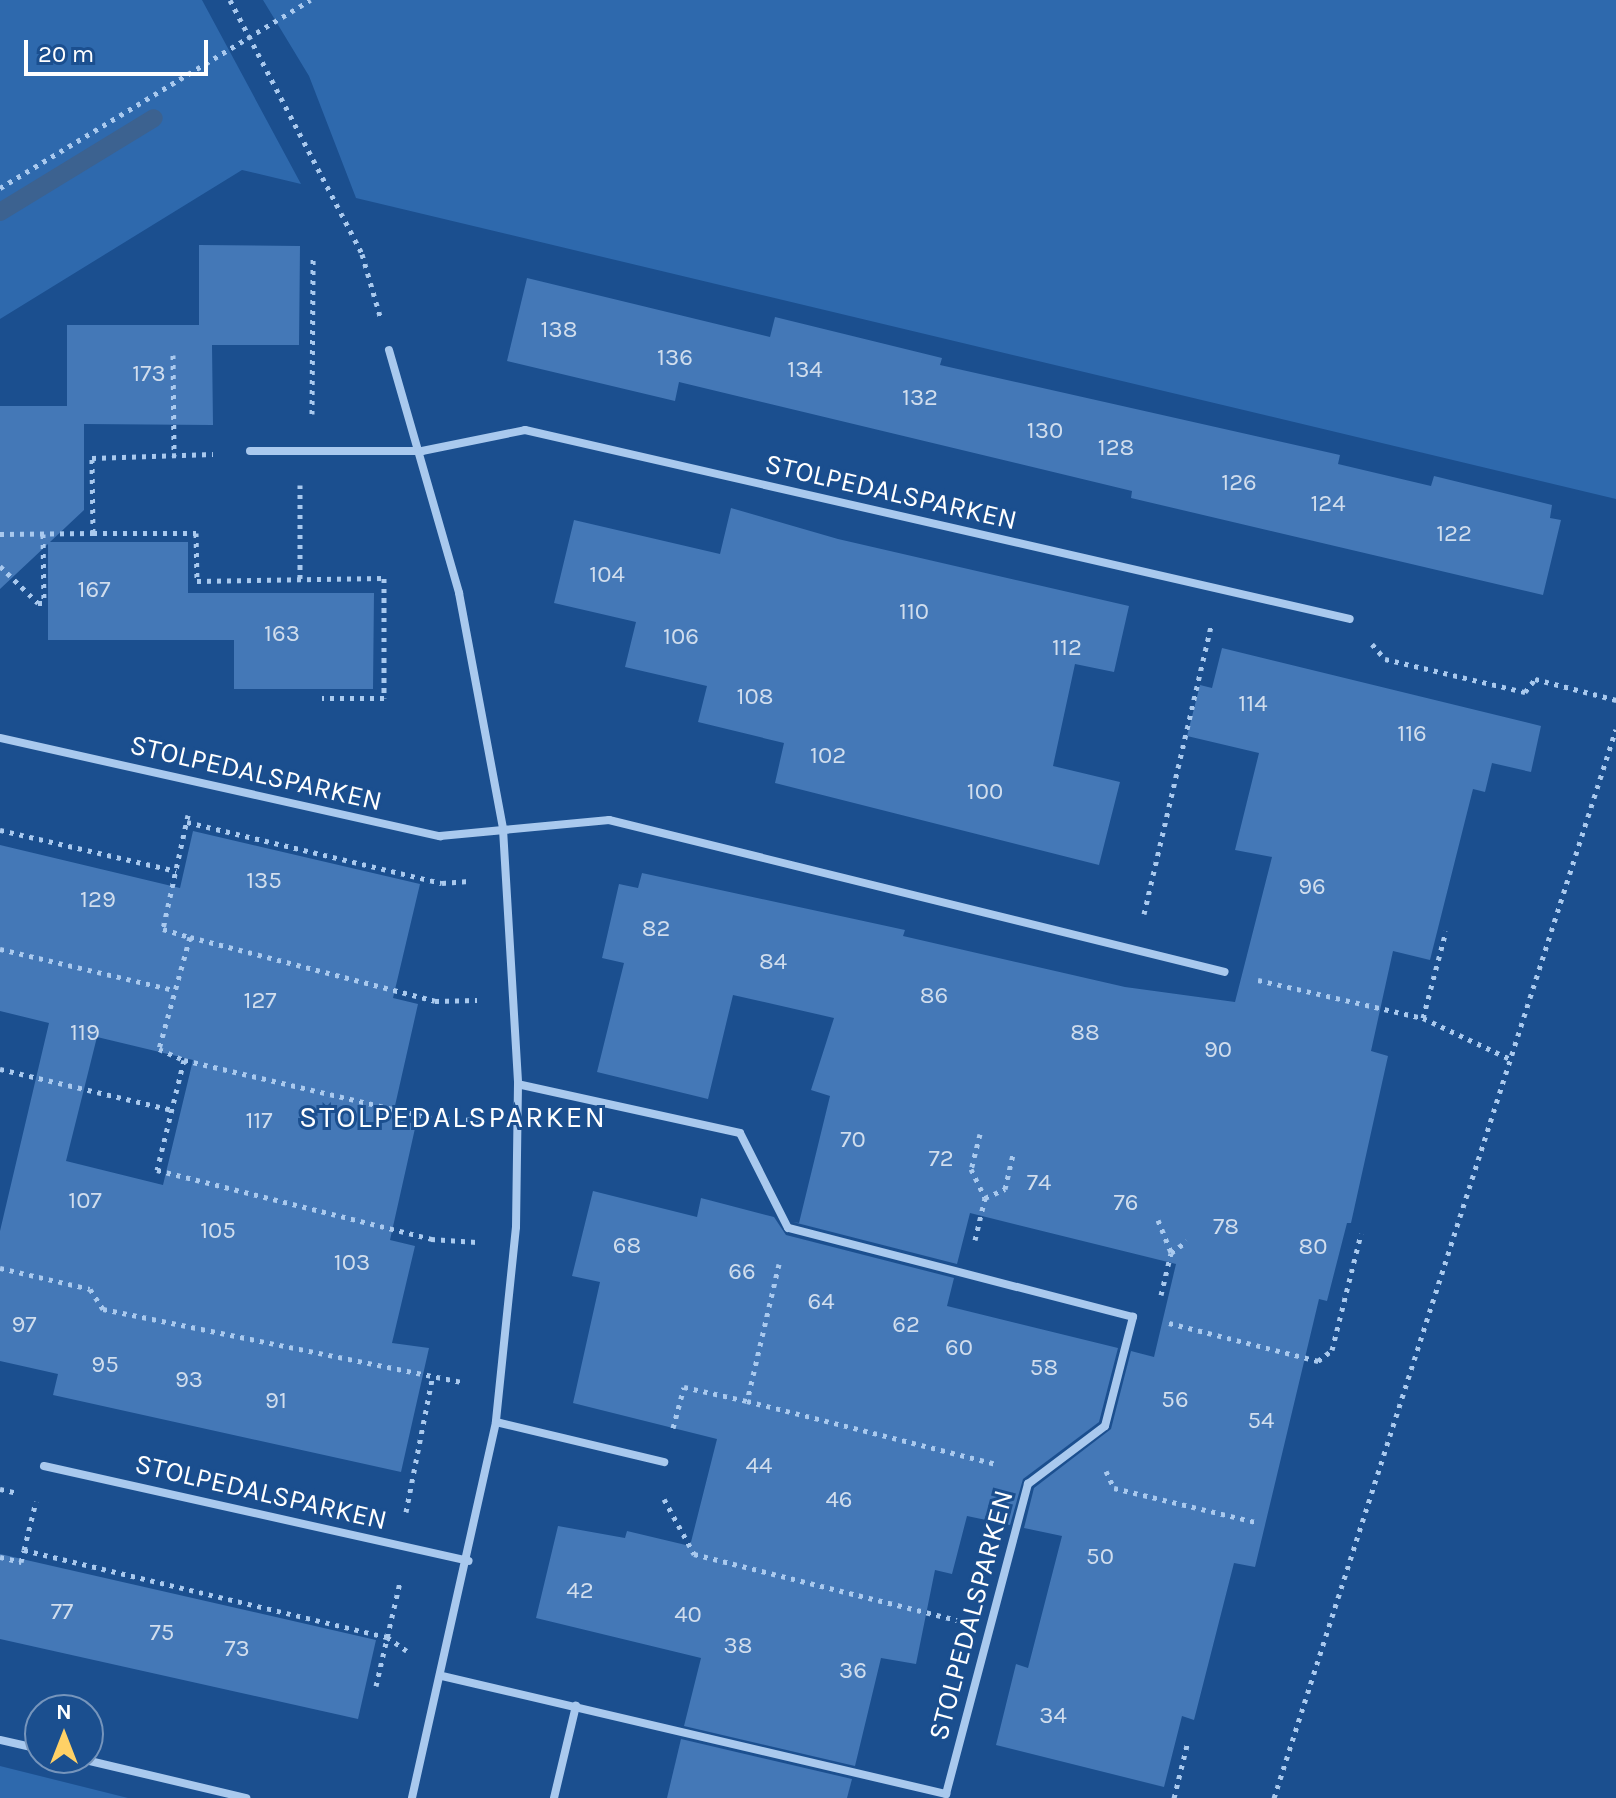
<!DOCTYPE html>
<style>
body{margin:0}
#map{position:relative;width:1616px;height:1798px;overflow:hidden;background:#1b4f8f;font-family:Karla,sans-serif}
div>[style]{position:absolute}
.green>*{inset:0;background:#2e69ad}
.stream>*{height:18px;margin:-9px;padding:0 9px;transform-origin:9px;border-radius:9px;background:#3c6290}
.building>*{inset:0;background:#4478b7}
.path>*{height:5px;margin-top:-2.5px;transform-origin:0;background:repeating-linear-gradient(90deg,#a9c9ee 0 4px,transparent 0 10px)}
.street>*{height:8px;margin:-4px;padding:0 4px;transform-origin:4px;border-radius:4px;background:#a9c9ee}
span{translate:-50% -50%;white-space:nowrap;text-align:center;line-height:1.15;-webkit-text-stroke:6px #1b4f8f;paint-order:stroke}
.number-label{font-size:24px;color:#d0dded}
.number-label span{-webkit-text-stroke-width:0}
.street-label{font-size:28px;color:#fff}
.neighbourhood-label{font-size:30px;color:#fff;letter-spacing:2px}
.north{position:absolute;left:24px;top:1694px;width:80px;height:80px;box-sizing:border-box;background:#1b4f8f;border:2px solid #7695bc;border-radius:50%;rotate:0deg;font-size:22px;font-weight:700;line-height:32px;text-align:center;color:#fff}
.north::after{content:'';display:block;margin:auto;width:28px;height:36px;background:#ffd166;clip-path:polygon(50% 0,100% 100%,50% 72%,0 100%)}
.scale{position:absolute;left:24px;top:40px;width:184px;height:36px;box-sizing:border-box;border:4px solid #fff;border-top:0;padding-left:10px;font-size:24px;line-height:28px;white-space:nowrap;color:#fff;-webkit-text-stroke:6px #1b4f8f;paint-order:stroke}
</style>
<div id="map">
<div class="green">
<div style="clip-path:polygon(0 0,202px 0,301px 184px,242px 170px,0 319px)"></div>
<div style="clip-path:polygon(263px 0,1616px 0,1616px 499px,356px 198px,309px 76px)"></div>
<div style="clip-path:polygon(0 1766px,128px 1798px,0 1798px)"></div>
</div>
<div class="stream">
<div style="left:0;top:212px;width:180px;rotate:-31.4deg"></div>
</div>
<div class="building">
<div style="clip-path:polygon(199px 245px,300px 246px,299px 345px,212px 345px,213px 425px,84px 424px,84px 510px,50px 542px,188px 542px,188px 593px,374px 593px,373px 689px,234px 689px,234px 640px,48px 640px,48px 544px,0 589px,0 406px,67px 406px,67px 325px,199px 325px)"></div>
<div style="clip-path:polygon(527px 278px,770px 337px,775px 317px,942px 358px,940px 365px,1340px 455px,1338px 464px,1431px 486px,1434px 476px,1552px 505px,1550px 518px,1561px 520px,1543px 595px,1131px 498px,1132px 491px,679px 382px,675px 401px,507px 361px)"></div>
<div style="clip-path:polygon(731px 508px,838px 539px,1129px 606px,1114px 672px,1075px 664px,1053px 766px,1120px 782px,1099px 865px,775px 783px,784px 743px,698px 722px,707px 686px,625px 667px,636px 622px,554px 603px,574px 520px,720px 554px)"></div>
<div style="clip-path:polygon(1222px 648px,1541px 726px,1531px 772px,1492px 763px,1485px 792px,1473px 789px,1430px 960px,1393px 951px,1371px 1051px,1388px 1056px,1351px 1223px,1347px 1223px,1327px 1301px,1319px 1299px,1255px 1567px,1234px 1563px,1194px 1720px,1182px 1716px,1164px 1787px,996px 1745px,1016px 1664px,1028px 1668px,1062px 1536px,1024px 1528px,1034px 1488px,1111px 1429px,1131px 1351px,1154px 1357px,1176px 1264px,970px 1213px,957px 1264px,793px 1222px,799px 1223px,830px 1096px,811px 1090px,834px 1018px,733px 995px,708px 1099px,597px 1072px,624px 963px,602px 958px,619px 884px,638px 888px,642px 873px,905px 930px,903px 936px,1125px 987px,1235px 1002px,1272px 857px,1235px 850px,1259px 753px,1187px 736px,1200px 685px,1212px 688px)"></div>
<div style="clip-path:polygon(evenodd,193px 831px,420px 884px,393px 998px,418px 1004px,392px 1119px,416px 1124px,390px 1240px,415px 1246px,392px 1343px,429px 1348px,401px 1472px,53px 1395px,58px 1374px,0 1361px,0 1231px,49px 1023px,0 1011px,0 845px,180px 888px,193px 831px,97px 1037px,193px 1060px,163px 1185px,66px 1161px,97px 1037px)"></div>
<div style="clip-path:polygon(593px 1191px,697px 1217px,701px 1198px,774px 1217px,786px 1235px,954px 1278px,947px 1306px,1118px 1348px,1099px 1422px,1023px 1479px,1010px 1525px,967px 1516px,952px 1574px,935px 1570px,916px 1664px,881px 1658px,855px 1766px,684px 1726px,701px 1658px,536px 1618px,558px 1526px,625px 1538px,627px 1531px,690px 1546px,717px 1439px,573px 1403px,600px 1282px,572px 1276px)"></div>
<div style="clip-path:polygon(0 1554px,376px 1640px,358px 1719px,0 1639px)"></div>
<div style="clip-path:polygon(681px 1739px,852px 1779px,847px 1798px,667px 1798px)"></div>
</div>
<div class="path">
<div style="left:230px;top:0;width:286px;rotate:62.5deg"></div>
<div style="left:362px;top:254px;width:65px;rotate:73.8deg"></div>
<div style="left:0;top:188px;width:363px;rotate:-31.2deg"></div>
<div style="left:173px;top:355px;width:101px;rotate:89.4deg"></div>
<div style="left:312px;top:414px;width:159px;rotate:-89.6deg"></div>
<div style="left:300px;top:485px;width:95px;rotate:90deg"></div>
<div style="left:93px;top:533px;width:103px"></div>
<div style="left:196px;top:533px;width:48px;rotate:88.8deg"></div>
<div style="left:197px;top:581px;width:187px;rotate:-0.9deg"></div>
<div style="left:384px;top:578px;width:120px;rotate:90deg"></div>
<div style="left:384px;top:698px;width:62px;rotate:180deg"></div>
<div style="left:0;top:534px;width:93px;rotate:-0.6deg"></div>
<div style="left:93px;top:533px;width:75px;rotate:-90.8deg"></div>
<div style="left:92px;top:458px;width:121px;rotate:-1.9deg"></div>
<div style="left:43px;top:534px;width:69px;rotate:89.2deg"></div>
<div style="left:0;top:566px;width:53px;rotate:44.2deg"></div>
<div style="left:38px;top:603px;width:10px"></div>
<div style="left:1372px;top:644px;width:20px;rotate:49deg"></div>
<div style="left:1385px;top:659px;width:144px;rotate:13.3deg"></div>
<div style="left:1525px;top:692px;width:16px;rotate:-52deg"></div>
<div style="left:1535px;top:679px;width:84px;rotate:14.5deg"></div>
<div style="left:188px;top:815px;width:117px;rotate:102.4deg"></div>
<div style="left:163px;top:929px;width:28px;rotate:17deg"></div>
<div style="left:190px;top:937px;width:116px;rotate:105.5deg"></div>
<div style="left:159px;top:1049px;width:27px;rotate:24deg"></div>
<div style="left:184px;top:1060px;width:113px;rotate:103.8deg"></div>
<div style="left:157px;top:1170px;width:283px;rotate:14.1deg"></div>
<div style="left:431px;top:1239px;width:46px;rotate:3.7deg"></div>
<div style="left:187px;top:822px;width:262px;rotate:13.5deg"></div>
<div style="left:442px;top:883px;width:27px;rotate:-4deg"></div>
<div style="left:0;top:830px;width:181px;rotate:13.1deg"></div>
<div style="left:1144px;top:914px;width:297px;rotate:-76.9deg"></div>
<div style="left:190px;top:937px;width:253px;rotate:14.6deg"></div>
<div style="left:435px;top:1001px;width:42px;rotate:-1.4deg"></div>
<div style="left:0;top:949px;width:179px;rotate:13.3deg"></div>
<div style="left:1258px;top:980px;width:169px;rotate:13deg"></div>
<div style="left:1423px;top:1018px;width:96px;rotate:25.2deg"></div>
<div style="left:1423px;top:1018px;width:90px;rotate:-75.2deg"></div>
<div style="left:184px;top:1060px;width:259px;rotate:13.2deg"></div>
<div style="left:436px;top:1119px;width:46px;rotate:1.2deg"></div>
<div style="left:0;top:1069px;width:177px;rotate:13.4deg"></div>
<div style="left:980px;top:1134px;width:36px;rotate:104deg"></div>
<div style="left:971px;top:1169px;width:32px;rotate:64deg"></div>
<div style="left:985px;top:1198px;width:22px;rotate:-24deg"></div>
<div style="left:1005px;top:1189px;width:36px;rotate:-77deg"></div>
<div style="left:1158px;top:1220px;width:35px;rotate:68deg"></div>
<div style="left:1171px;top:1253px;width:20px;rotate:-37deg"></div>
<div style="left:975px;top:1240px;width:43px;rotate:-76.6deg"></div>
<div style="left:779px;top:1264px;width:141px;rotate:103.1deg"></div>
<div style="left:747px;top:1401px;width:257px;rotate:14.2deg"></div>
<div style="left:0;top:1268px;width:92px;rotate:13.1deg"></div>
<div style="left:90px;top:1289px;width:24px;rotate:57deg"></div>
<div style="left:103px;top:1309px;width:366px;rotate:11.5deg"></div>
<div style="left:1161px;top:1295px;width:43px;rotate:-76.6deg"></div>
<div style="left:1169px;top:1323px;width:154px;rotate:14.3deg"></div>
<div style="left:1318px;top:1361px;width:18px;rotate:-38deg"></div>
<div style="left:1332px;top:1350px;width:120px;rotate:-76deg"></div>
<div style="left:673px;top:1428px;width:42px;rotate:-75deg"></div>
<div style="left:684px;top:1387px;width:65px;rotate:12.5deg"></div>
<div style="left:1106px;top:1471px;width:19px;rotate:65deg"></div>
<div style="left:1114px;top:1488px;width:146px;rotate:13.5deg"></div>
<div style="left:0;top:1489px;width:18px;rotate:13deg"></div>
<div style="left:664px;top:1499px;width:63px;rotate:61.4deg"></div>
<div style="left:694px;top:1554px;width:271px;rotate:14.1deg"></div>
<div style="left:406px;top:1512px;width:135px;rotate:-78.9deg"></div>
<div style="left:24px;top:1550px;width:50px;rotate:-76.2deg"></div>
<div style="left:0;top:1557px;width:22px;rotate:13deg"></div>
<div style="left:21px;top:1562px;width:12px;rotate:-76deg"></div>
<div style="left:24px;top:1550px;width:373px;rotate:13.5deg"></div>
<div style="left:387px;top:1637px;width:24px;rotate:35deg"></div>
<div style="left:376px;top:1686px;width:107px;rotate:-77deg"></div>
<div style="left:1174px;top:1798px;width:55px;rotate:-76.2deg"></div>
<div style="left:1274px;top:1798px;width:1122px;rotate:-72.26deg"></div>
</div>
<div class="street">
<div style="left:389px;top:350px;width:253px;rotate:73.9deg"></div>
<div style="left:459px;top:593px;width:240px;rotate:79.4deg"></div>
<div style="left:503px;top:829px;width:255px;rotate:86.6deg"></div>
<div style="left:518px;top:1084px;width:143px;rotate:90.8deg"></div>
<div style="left:516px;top:1227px;width:196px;rotate:95.9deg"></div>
<div style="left:496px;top:1422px;width:385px;rotate:102.6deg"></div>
<div style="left:250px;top:451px;width:172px"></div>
<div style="left:422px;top:451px;width:105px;rotate:-11.5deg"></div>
<div style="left:525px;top:430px;width:846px;rotate:12.9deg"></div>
<div style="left:0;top:738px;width:451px;rotate:12.6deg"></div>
<div style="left:440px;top:836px;width:170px;rotate:-5.4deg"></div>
<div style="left:609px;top:820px;width:634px;rotate:13.86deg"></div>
<div style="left:496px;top:1422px;width:173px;rotate:13.4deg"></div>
<div style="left:44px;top:1466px;width:435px;rotate:12.6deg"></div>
<div style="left:442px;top:1676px;width:518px;rotate:13.18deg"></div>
<div style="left:946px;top:1794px;width:321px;rotate:-75.2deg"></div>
<div style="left:1028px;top:1484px;width:96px;rotate:-37deg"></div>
<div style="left:1105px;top:1426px;width:113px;rotate:-75.6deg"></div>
<div style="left:1133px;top:1317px;width:356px;rotate:-165.5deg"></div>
<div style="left:788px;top:1228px;width:106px;rotate:-116.8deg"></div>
<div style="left:740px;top:1133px;width:227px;rotate:-167.6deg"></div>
<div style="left:0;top:1740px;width:41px;rotate:12.7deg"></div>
<div style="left:77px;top:1758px;width:174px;rotate:13.3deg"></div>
<div style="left:554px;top:1798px;width:95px;rotate:-76.6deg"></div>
</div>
<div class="number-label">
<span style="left:559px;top:330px">138</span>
<span style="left:675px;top:358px">136</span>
<span style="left:805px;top:370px">134</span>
<span style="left:149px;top:374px">173</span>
<span style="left:920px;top:398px">132</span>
<span style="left:1045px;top:431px">130</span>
<span style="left:1116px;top:448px">128</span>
<span style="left:1239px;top:483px">126</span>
<span style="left:1328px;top:504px">124</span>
<span style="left:1454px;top:534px">122</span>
<span style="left:607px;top:575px">104</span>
<span style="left:94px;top:590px">167</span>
<span style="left:914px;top:612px">110</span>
<span style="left:282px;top:634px">163</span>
<span style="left:681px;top:637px">106</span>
<span style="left:1067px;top:648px">112</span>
<span style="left:755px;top:697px">108</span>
<span style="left:1253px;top:704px">114</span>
<span style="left:1412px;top:734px">116</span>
<span style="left:828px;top:756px">102</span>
<span style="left:985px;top:792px">100</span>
<span style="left:264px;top:881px">135</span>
<span style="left:1312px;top:887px">96</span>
<span style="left:98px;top:900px">129</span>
<span style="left:656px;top:929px">82</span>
<span style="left:773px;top:962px">84</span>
<span style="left:934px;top:996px">86</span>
<span style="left:260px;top:1001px">127</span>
<span style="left:85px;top:1033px">119</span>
<span style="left:1085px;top:1033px">88</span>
<span style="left:1218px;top:1050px">90</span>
<span style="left:259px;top:1121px">117</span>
<span style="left:853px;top:1140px">70</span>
<span style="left:941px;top:1159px">72</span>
<span style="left:1039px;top:1183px">74</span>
<span style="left:85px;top:1201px">107</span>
<span style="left:1126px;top:1203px">76</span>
<span style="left:1226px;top:1227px">78</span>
<span style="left:218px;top:1231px">105</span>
<span style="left:627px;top:1246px">68</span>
<span style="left:1313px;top:1247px">80</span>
<span style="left:352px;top:1263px">103</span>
<span style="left:742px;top:1272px">66</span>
<span style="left:821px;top:1302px">64</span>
<span style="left:24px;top:1325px">97</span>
<span style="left:906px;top:1325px">62</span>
<span style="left:959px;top:1348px">60</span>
<span style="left:105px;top:1365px">95</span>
<span style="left:1044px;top:1368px">58</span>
<span style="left:189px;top:1380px">93</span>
<span style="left:1175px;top:1400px">56</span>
<span style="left:276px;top:1401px">91</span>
<span style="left:1261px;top:1421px">54</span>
<span style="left:759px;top:1466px">44</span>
<span style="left:839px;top:1500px">46</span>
<span style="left:1100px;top:1557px">50</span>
<span style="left:580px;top:1591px">42</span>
<span style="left:62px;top:1612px">77</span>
<span style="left:688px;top:1615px">40</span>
<span style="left:162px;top:1633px">75</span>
<span style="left:738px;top:1646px">38</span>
<span style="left:237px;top:1649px">73</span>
<span style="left:853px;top:1671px">36</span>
<span style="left:1053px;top:1716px">34</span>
</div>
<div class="street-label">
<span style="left:891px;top:492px;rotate:13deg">STOLPEDALSPARKEN</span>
<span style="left:256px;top:773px;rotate:13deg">STOLPEDALSPARKEN</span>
<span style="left:261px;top:1492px;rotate:13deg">STOLPEDALSPARKEN</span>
<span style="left:971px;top:1615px;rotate:-75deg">STOLPEDALSPARKEN</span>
</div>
<div class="neighbourhood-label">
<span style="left:453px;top:1117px">STOLPEDALSPARKEN</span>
</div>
<div class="north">N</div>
<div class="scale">20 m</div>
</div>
